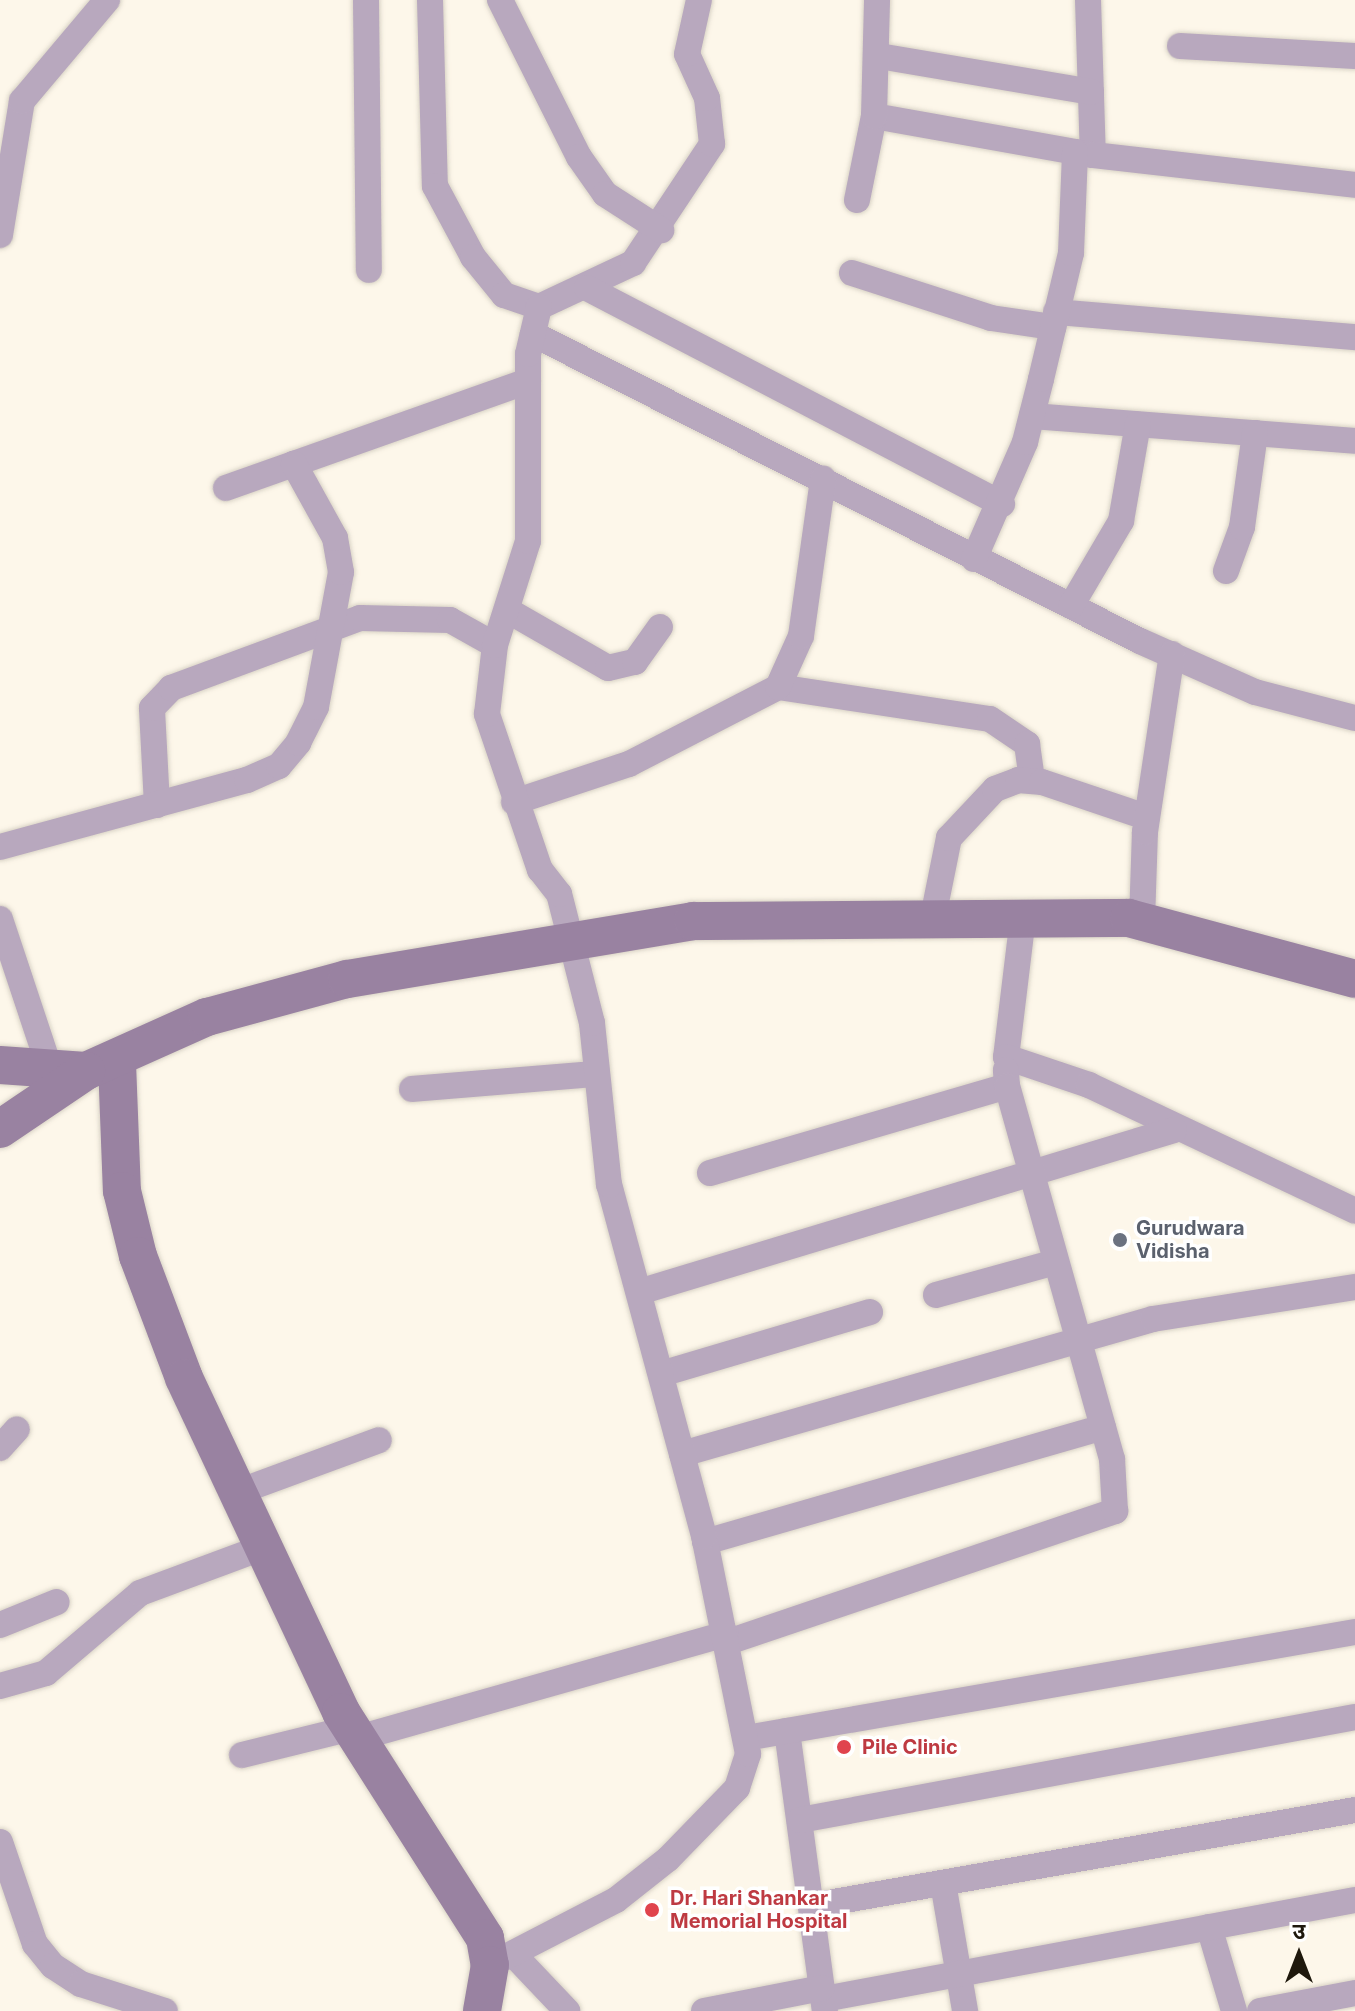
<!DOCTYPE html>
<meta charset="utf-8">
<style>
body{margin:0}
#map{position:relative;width:1355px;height:2011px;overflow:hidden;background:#fdf7ea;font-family:Inter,"Noto Sans Devanagari",sans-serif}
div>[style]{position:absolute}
.roads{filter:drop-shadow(0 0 2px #d9d3c6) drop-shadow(0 0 2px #d9d3c6)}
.street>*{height:26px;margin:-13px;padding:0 13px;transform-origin:13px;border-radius:13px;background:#b8a8be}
.secondary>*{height:38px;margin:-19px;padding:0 19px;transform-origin:19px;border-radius:19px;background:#9982a1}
.dots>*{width:22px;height:22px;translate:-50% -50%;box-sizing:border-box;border:4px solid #fff;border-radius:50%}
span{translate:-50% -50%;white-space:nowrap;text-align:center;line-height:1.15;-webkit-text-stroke:7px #fff;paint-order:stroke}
.worship-label{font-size:20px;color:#5b616d;font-weight:700}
.left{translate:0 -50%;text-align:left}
.health-label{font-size:20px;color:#be3a42;font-weight:700}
.north{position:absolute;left:1259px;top:1915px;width:80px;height:80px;-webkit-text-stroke:6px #fff;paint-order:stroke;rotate:0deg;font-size:22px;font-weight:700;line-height:32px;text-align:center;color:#1e180c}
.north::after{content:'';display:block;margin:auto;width:28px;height:36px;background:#1e180c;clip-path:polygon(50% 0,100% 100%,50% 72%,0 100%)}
</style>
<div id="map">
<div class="roads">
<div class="street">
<div style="left:366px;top:0;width:270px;rotate:89.4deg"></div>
<div style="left:430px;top:0;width:186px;rotate:88.5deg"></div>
<div style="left:435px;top:186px;width:81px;rotate:61.8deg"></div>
<div style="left:473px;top:257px;width:49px;rotate:50.8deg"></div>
<div style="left:504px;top:295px;width:37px;rotate:19deg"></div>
<div style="left:539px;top:307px;width:104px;rotate:-25.1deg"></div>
<div style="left:633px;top:263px;width:143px;rotate:-56.4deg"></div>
<div style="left:712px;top:144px;width:46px;rotate:-96.2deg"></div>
<div style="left:707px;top:98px;width:48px;rotate:-114.4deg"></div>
<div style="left:687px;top:54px;width:55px;rotate:-77.5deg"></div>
<div style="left:500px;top:0;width:176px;rotate:63.3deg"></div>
<div style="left:579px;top:157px;width:45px;rotate:54.9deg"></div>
<div style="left:605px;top:194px;width:67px;rotate:32.7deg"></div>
<div style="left:1088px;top:0;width:155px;rotate:88.2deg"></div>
<div style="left:1180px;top:46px;width:175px;rotate:3.3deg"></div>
<div style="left:879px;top:56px;width:215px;rotate:9.6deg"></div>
<div style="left:874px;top:116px;width:222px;rotate:10.1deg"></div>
<div style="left:1093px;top:155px;width:264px;rotate:6.5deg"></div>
<div style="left:857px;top:200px;width:86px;rotate:-78.6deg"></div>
<div style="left:874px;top:116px;width:116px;rotate:-88.5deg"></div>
<div style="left:0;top:235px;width:136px;rotate:-80.7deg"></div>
<div style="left:22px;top:101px;width:132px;rotate:-49.9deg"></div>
<div style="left:852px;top:273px;width:146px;rotate:17.9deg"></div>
<div style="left:991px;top:318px;width:63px;rotate:8.3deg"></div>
<div style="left:587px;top:288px;width:468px;rotate:27.5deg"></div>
<div style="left:1056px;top:312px;width:300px;rotate:4.8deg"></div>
<div style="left:533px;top:334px;width:680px;rotate:26.83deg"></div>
<div style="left:1140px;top:641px;width:126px;rotate:23.9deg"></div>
<div style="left:1255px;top:692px;width:103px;rotate:14.6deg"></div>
<div style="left:1032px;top:416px;width:324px;rotate:4.4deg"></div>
<div style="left:226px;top:488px;width:320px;rotate:-19.5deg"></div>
<div style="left:974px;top:559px;width:128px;rotate:-66.4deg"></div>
<div style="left:1025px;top:442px;width:65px;rotate:-75.7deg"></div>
<div style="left:1041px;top:379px;width:130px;rotate:-76.6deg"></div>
<div style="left:1071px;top:253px;width:101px;rotate:-87.7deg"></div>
<div style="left:1226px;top:571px;width:47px;rotate:-70deg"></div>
<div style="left:1242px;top:527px;width:95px;rotate:-82.1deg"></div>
<div style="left:1071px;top:606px;width:99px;rotate:-59.5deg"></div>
<div style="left:1121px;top:521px;width:98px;rotate:-80.1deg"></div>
<div style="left:507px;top:610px;width:116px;rotate:29.9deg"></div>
<div style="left:608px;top:668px;width:28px;rotate:-13deg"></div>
<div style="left:635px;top:662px;width:43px;rotate:-54.5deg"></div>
<div style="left:778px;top:687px;width:214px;rotate:8.6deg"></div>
<div style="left:990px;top:719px;width:45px;rotate:34deg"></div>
<div style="left:1027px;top:744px;width:37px;rotate:82deg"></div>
<div style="left:514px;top:802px;width:121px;rotate:-18.3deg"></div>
<div style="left:629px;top:764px;width:168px;rotate:-27.3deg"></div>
<div style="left:778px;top:687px;width:56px;rotate:-65.7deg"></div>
<div style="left:801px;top:636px;width:159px;rotate:-82deg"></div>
<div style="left:157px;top:805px;width:97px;rotate:-93deg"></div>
<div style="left:152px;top:708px;width:28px;rotate:-46deg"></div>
<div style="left:171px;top:688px;width:202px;rotate:-20.3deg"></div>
<div style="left:360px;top:618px;width:90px;rotate:1.3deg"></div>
<div style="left:450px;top:620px;width:51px;rotate:29.1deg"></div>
<div style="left:0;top:847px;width:256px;rotate:-15.2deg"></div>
<div style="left:247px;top:780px;width:35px;rotate:-24deg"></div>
<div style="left:279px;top:766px;width:30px;rotate:-50deg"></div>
<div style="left:298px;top:743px;width:40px;rotate:-63.4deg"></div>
<div style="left:316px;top:707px;width:137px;rotate:-79.5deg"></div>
<div style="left:341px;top:572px;width:35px;rotate:-100deg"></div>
<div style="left:335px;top:538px;width:85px;rotate:-119deg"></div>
<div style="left:933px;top:917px;width:81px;rotate:-78.6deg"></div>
<div style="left:949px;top:838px;width:67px;rotate:-46.8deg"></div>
<div style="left:995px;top:789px;width:25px;rotate:-21deg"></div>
<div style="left:1018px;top:780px;width:24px;rotate:5deg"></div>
<div style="left:1042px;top:782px;width:110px;rotate:18.6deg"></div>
<div style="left:1023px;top:917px;width:141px;rotate:96.9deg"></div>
<div style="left:1006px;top:1057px;width:88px;rotate:18.6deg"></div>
<div style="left:1089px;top:1085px;width:294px;rotate:25.3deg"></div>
<div style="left:0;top:919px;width:158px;rotate:71.6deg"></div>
<div style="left:1142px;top:921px;width:89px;rotate:-88.1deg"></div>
<div style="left:1145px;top:832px;width:180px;rotate:-81.4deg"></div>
<div style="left:412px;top:1089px;width:185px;rotate:-4.7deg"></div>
<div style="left:710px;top:1173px;width:309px;rotate:-16.3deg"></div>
<div style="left:1007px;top:1086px;width:16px;rotate:-94deg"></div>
<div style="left:639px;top:1292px;width:559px;rotate:-16.85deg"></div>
<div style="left:936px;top:1295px;width:124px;rotate:-15.4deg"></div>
<div style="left:661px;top:1374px;width:218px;rotate:-16.5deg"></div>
<div style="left:0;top:1448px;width:25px;rotate:-48deg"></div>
<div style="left:682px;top:1454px;width:490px;rotate:-16deg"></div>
<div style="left:1153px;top:1319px;width:205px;rotate:-9deg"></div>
<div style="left:238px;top:1492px;width:150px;rotate:-20.2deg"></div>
<div style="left:705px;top:1542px;width:414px;rotate:-16.1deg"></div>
<div style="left:0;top:1625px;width:61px;rotate:-22deg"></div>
<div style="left:728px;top:1642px;width:409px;rotate:-18.7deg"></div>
<div style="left:1115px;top:1511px;width:52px;rotate:-93.3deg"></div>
<div style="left:1112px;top:1459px;width:387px;rotate:-105.7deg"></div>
<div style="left:0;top:1686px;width:48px;rotate:-15.8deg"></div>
<div style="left:46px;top:1673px;width:123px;rotate:-40.4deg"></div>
<div style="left:140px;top:1593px;width:132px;rotate:-20.4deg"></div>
<div style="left:787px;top:1731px;width:283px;rotate:82.3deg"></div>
<div style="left:358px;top:1738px;width:382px;rotate:-15.8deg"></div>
<div style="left:746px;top:1738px;width:618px;rotate:-9.87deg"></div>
<div style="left:242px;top:1755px;width:113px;rotate:-13.8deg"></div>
<div style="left:800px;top:1820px;width:564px;rotate:-10.51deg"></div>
<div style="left:0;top:1842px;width:108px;rotate:71.1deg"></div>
<div style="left:35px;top:1944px;width:28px;rotate:51deg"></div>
<div style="left:53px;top:1966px;width:33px;rotate:33deg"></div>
<div style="left:81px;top:1984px;width:88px;rotate:17.8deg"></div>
<div style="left:943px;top:1883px;width:130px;rotate:80.2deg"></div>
<div style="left:811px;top:1906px;width:552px;rotate:-10.01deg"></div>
<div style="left:1209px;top:1927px;width:88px;rotate:73.4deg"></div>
<div style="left:513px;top:1954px;width:79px;rotate:46.5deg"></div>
<div style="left:490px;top:1965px;width:142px;rotate:-27.3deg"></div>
<div style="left:616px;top:1900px;width:66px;rotate:-38.3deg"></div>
<div style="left:668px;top:1859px;width:99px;rotate:-45.8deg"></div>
<div style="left:737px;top:1788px;width:36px;rotate:-72deg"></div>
<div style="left:748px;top:1754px;width:222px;rotate:-101.4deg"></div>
<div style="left:704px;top:1536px;width:364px;rotate:-105.1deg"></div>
<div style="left:609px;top:1185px;width:163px;rotate:-96deg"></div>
<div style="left:592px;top:1023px;width:133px;rotate:-104.3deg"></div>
<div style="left:559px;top:894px;width:31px;rotate:-128deg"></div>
<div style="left:540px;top:870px;width:165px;rotate:-108.8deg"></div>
<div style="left:487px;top:714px;width:69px;rotate:-83.4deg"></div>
<div style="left:495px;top:645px;width:109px;rotate:-72.4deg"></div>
<div style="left:528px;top:541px;width:187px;rotate:-90deg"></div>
<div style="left:528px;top:354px;width:48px;rotate:-76.8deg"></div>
<div style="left:824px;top:1999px;width:540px;rotate:-10.56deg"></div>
<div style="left:704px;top:2011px;width:120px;rotate:-11deg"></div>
<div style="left:1260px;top:2011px;width:97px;rotate:-10.7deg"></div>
</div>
<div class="secondary">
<div style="left:117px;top:1063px;width:128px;rotate:87.8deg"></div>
<div style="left:122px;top:1191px;width:67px;rotate:76.2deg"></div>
<div style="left:138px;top:1256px;width:130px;rotate:69.3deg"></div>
<div style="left:184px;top:1378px;width:369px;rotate:64.8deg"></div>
<div style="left:341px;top:1712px;width:268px;rotate:57.5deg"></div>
<div style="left:485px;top:1938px;width:27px;rotate:80deg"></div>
<div style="left:490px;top:1965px;width:47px;rotate:99.9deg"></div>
<div style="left:0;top:1065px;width:86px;rotate:4deg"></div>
<div style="left:86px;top:1071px;width:133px;rotate:-24.1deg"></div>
<div style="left:207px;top:1017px;width:145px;rotate:-15.2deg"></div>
<div style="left:347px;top:979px;width:351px;rotate:-9.5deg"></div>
<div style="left:693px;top:921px;width:436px;rotate:-0.4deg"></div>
<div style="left:1129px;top:918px;width:234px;rotate:15.1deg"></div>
<div style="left:0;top:1129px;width:104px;rotate:-34deg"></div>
</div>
</div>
<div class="dots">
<div style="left:1120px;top:1240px;background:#6b7280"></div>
<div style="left:844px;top:1747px;background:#e0444e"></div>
<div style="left:652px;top:1910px;background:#e0444e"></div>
</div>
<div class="worship-label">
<span class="left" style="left:1136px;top:1240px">Gurudwara<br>Vidisha</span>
</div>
<div class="health-label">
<span class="left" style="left:862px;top:1747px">Pile Clinic</span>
<span class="left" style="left:670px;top:1910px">Dr. Hari Shankar<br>Memorial Hospital</span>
</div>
<div class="north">उ</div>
</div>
